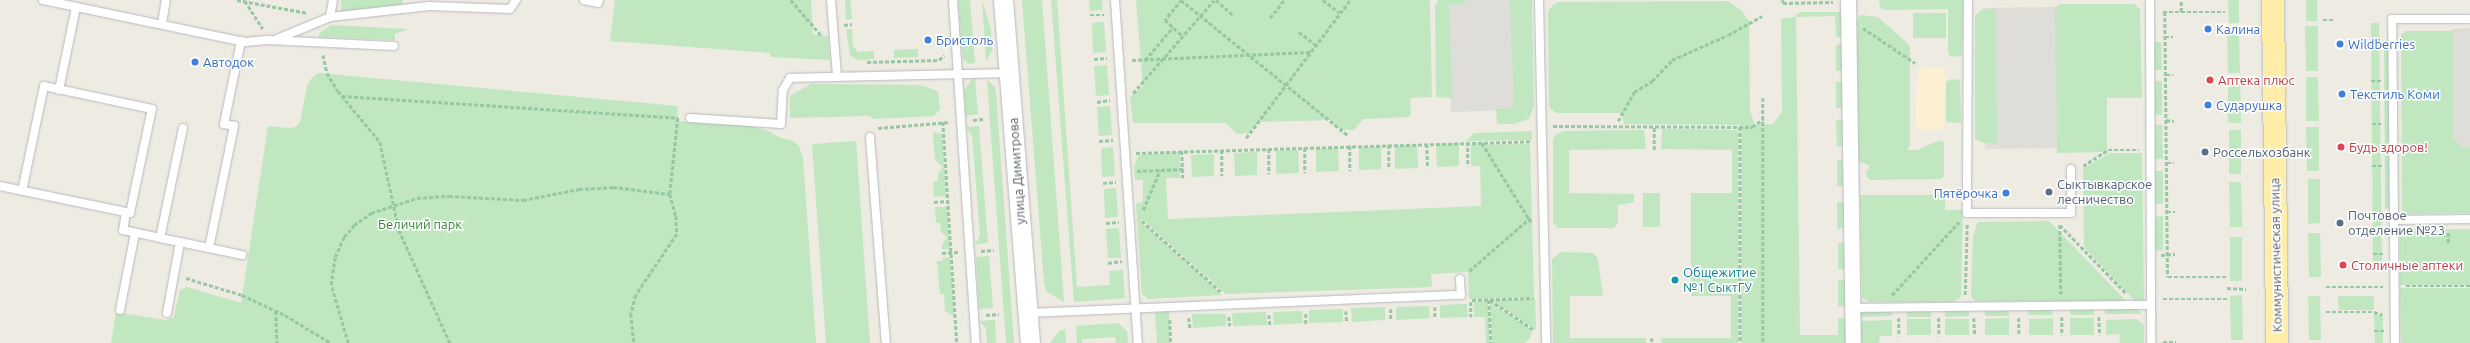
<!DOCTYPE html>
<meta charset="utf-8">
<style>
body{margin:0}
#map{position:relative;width:2470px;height:343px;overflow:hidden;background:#eeebe3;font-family:Ubuntu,sans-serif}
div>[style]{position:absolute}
.industrial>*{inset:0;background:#dfddd8}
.green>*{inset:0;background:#c0e7bf}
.sand>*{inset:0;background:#fbf0d1}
.path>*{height:2.5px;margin-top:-1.25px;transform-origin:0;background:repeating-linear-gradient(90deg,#97c8a4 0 4px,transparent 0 6px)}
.roads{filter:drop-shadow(0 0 1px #b6b9be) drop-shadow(0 0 1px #b6b9be)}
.service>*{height:8px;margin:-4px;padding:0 4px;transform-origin:4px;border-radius:4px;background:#fff}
.minor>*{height:15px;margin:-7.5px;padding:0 7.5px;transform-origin:7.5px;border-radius:7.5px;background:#fff}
.tertiary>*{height:19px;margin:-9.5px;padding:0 9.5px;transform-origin:9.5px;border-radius:9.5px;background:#fff}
.primary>*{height:22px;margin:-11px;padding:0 11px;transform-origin:11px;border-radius:11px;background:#ffeda8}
.dots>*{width:11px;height:11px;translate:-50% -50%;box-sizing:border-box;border:2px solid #fff;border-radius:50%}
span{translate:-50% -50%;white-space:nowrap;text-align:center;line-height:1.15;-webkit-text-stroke:3px #fff;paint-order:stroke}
.shop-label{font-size:13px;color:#366cbe}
.left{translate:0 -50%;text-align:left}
.right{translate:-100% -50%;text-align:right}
.health-label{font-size:13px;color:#be3a42}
.service-label{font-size:13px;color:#4e5e75}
.street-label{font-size:13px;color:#5b6064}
.park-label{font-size:13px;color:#328532}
.culture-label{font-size:13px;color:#0d838f}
</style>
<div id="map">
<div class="industrial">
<div style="clip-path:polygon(1447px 0,1512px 0,1516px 110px,1451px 112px)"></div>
<div style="clip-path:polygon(2059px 7px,2061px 148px,1985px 149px,1983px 8px)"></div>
<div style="clip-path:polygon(2470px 28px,2470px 148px,2452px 148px,2451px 29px)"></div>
</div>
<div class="green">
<div style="clip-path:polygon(341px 0,403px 0,402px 6px,341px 12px)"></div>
<div style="clip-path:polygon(615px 0,811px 0,813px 34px,828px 36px,830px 60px,770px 57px,770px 53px,610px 41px)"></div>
<div style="clip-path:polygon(845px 0,850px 0,852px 19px,846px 20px)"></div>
<div style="clip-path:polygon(958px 0,970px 0,975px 63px,968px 64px,963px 59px)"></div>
<div style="clip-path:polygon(982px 0,991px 29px,992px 51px,986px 61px)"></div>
<div style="clip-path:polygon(1022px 0,1042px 0,1064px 302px,1046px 291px,1044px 282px)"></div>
<div style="clip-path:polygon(1051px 0,1057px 0,1077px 287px,1110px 285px,1109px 271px,1123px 270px,1125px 298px,1074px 302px)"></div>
<div style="clip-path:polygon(1089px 0,1102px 0,1103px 10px,1090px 11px)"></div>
<div style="clip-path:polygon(1136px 0,1430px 0,1432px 97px,1410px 98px,1411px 114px,1409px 117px,1363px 119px,1354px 130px,1342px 130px,1330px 120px,1258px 122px,1249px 133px,1237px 134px,1226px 123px,1133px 123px,1130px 97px,1143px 86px)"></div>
<div style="clip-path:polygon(1438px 0,1465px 0,1465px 4px,1449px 5px,1452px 98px,1436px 97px,1435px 6px)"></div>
<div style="clip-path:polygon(1510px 0,1532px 0,1534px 106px,1529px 119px,1513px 124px,1501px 124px,1497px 123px,1496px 109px,1514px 108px)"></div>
<div style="clip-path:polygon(1879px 0,1963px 0,1962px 56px,1951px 57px,1948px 53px,1948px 9px,1886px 10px,1880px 8px)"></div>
<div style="clip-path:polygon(2228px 0,2239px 0,2239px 23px,2229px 23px)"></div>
<div style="clip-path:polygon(2306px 0,2317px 0,2317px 21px,2306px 21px)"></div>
<div style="clip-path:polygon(1728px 1px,1742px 11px,1749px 21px,1750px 111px,1755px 125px,1773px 124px,1782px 112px,1781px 19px,1794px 17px,1800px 12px,1841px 12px,1842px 37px,1836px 37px,1835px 16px,1796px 17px,1800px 335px,1838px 335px,1838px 318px,1846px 318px,1846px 343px,1741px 343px,1741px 125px,1624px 124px,1622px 113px,1556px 113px,1549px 107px,1548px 11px,1553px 5px,1558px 2px)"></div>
<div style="clip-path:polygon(2062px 4px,2134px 4px,2140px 9px,2142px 98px,2107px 98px,2107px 149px,2105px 152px,2057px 153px,2055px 9px,2058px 5px)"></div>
<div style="clip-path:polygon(1996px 9px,1997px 143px,1983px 143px,1975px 139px,1975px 16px,1981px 10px)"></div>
<div style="clip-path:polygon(1913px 13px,1946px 13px,1946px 38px,1913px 38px)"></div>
<div style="clip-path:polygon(1861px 15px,1878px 17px,1910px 46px,1910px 145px,1907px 150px,1917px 150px,1940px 140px,1944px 142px,1944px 176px,1940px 179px,1870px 180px,1867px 177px,1866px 172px,1870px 166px,1857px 160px,1856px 20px)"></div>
<div style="clip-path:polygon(1104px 22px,1106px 52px,1093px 53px,1092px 23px)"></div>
<div style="clip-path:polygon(2371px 23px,2379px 23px,2382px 270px,2373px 270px)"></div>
<div style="clip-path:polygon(331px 25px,408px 29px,395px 34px,395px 40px,319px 37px,319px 33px)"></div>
<div style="clip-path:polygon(2305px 26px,2318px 26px,2318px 71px,2306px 71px)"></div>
<div style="clip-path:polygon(2239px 28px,2240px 73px,2228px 73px,2227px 29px)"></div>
<div style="clip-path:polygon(846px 29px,852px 29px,853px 46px,858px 52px,874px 51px,874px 59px,858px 60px,850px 55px)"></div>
<div style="clip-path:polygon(2406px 31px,2453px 31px,2453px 138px,2463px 148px,2470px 148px,2470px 213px,2406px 214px,2402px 212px,2401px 35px)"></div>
<div style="clip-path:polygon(2153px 42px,2161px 42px,2162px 70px,2154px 70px)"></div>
<div style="clip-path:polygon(2384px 43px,2390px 43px,2391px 207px,2385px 209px)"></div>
<div style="clip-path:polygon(1843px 44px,1843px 71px,1836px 71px,1836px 45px)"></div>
<div style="clip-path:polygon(918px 49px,918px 57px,894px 58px,894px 50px)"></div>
<div style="clip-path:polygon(1107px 65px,1109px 95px,1096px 96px,1094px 66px)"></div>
<div style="clip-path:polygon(318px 73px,678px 106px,677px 121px,753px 126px,768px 131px,781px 138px,792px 140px,799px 146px,803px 158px,816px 343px,111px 343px,116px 312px,166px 320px,174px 317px,180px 290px,187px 287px,241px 303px,268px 126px,290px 128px,296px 127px,300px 122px,307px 87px,310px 80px)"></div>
<div style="clip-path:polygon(2306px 77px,2318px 77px,2319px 121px,2306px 121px)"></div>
<div style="clip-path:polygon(972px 79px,975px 79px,978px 114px,966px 116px,964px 91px)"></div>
<div style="clip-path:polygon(1951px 79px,1960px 80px,1961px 122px,1958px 123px,1946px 122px,1946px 82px)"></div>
<div style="clip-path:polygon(2228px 79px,2240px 79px,2241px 123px,2228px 123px)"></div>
<div style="clip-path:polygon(987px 80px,995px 87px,996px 92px,1014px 343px,1006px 343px)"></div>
<div style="clip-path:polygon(2153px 81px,2162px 81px,2162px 115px,2154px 115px)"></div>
<div style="clip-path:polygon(1836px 82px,1844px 82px,1844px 108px,1836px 108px)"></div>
<div style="clip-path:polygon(811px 84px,920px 85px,938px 91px,940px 109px,934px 116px,874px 119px,869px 116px,790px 118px,790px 96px)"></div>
<div style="clip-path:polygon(1110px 106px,1112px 135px,1099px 136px,1097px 107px)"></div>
<div style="clip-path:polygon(1836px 120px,1844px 120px,1844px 146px,1837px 147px)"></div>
<div style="clip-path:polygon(2154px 125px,2162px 125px,2163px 159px,2154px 159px)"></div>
<div style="clip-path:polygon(979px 126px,988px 243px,975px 244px,980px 236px,972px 136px,966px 127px)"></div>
<div style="clip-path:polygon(2306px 127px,2319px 127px,2319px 171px,2307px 171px)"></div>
<div style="clip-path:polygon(1662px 129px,1736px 130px,1738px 132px,1738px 343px,1662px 343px,1661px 338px,1731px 338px,1731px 296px,1691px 296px,1691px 193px,1732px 193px,1732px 150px,1661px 149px)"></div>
<div style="clip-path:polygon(1644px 130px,1646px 149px,1569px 150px,1569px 193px,1634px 194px,1634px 202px,1618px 205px,1618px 222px,1614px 228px,1557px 228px,1553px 222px,1553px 140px,1555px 135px,1564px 131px)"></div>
<div style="clip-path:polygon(2229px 130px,2241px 130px,2241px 174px,2229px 174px)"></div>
<div style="clip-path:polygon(1532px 131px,1532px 140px,1466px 141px,1474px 133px)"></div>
<div style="clip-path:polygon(933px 132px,942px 134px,946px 196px,934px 197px,933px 182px,938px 181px,938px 173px,943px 167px,935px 160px)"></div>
<div style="clip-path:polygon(856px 141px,870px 343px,826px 343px,812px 144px)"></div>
<div style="clip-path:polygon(1459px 143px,1459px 166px,1437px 167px,1436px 144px)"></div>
<div style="clip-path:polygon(1530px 144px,1534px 297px,1469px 299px,1468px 272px,1431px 274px,1432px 287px,1226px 294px,1143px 220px,1140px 221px,1222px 295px,1148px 299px,1142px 294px,1136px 203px,1143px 202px,1143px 180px,1135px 180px,1134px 166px,1139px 155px,1180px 152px,1180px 178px,1166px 178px,1168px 219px,1481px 206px,1480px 166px,1471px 166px,1471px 145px)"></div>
<div style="clip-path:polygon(1417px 145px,1418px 168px,1395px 169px,1395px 146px)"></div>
<div style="clip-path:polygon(1113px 147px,1115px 176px,1102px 177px,1101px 148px)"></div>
<div style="clip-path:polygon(1359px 147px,1381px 147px,1381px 169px,1359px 170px)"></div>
<div style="clip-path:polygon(1338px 148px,1339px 171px,1316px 172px,1316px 149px)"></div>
<div style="clip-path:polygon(1298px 150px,1299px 173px,1276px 174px,1276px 151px)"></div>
<div style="clip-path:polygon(1257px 152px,1257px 175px,1235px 176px,1234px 153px)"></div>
<div style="clip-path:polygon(2110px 153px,2142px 153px,2144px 299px,2142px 301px,2135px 301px,2084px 247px,2083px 169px)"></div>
<div style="clip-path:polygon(1214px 154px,1214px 176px,1192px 177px,1191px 155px)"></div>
<div style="clip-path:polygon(1837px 160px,1844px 160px,1844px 186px,1837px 186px)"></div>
<div style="clip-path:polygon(2154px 171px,2163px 171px,2163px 204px,2155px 204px)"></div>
<div style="clip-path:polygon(2308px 179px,2320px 179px,2320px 223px,2308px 224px)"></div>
<div style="clip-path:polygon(2229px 182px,2241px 182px,2242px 227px,2230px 227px)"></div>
<div style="clip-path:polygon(1116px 188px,1118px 217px,1105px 218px,1104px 189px)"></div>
<div style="clip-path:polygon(1643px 193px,1660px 193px,1660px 227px,1643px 227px)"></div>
<div style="clip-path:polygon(1860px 195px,1945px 195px,1945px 210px,1963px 210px,1961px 297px,1952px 302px,1870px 302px,1862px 298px)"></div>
<div style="clip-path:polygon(1837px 202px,1845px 202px,1845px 228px,1837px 229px)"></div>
<div style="clip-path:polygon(935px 207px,947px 207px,950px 249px,942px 249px,942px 245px,947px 237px,941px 232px,940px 223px,936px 223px)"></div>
<div style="clip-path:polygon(2163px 216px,2163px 250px,2155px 251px,2154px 217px)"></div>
<div style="clip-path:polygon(2046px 221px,2050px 222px,2126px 301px,1976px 301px,1972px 298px,1971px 295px,1973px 237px,1977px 224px,1979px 222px)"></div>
<div style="clip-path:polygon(1119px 228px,1121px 258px,1108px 258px,1106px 229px)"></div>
<div style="clip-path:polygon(2470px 229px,2470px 285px,2400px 285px,2400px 230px)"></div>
<div style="clip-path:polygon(2308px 233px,2320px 233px,2321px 277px,2309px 277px)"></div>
<div style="clip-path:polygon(2230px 237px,2242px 237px,2242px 281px,2230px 281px)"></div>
<div style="clip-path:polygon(1838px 243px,1845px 243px,1845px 269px,1838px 269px)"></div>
<div style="clip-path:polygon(1561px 252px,1593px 253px,1598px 259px,1603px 296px,1570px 296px,1570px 338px,1646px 338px,1646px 343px,1553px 343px,1552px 259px)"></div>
<div style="clip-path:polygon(989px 256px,993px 308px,979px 309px,976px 257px)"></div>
<div style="clip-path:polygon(950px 257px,954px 314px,953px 316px,945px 311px,944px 294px,940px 294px,937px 261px,943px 261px,942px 258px)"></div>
<div style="clip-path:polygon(1838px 280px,1845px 280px,1845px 306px,1838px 307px)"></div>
<div style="clip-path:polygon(2400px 288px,2470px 288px,2470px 343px,2401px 343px)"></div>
<div style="clip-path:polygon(2242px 295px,2243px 340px,2231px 340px,2230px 296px)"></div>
<div style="clip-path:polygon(2308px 296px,2320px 296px,2321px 340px,2309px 340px)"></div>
<div style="clip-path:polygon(2338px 296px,2374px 296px,2374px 310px,2339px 310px)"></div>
<div style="clip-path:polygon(1535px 298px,1536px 330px,1493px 301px,1494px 300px)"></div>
<div style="clip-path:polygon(1488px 301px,1490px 343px,1486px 343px,1485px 317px,1474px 317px,1474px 302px)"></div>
<div style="clip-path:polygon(1490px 303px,1532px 330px,1530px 338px,1525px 343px,1492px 343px)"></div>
<div style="clip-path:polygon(1467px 304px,1468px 317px,1440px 318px,1440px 305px)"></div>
<div style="clip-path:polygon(1429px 306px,1430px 318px,1396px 320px,1396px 307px)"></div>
<div style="clip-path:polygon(1385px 307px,1385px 320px,1352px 322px,1351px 308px)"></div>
<div style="clip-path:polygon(1343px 309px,1343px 322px,1309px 323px,1309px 310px)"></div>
<div style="clip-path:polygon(2094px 309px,2094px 315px,2070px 315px,2070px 310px)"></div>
<div style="clip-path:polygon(2105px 309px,2137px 309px,2142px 314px,2105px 314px)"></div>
<div style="clip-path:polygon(1169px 310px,1170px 343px,1157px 343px,1155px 313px)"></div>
<div style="clip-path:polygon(2028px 310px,2053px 310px,2052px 315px,2028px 315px)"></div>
<div style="clip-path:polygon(1302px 311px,1303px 323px,1274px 325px,1273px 312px)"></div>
<div style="clip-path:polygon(1892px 311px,1892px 316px,1858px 317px,1861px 312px)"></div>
<div style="clip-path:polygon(1907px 311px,1931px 311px,1931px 317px,1907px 317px)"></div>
<div style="clip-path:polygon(1945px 311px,1969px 311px,1969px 316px,1945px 317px)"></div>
<div style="clip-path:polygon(1985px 311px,2009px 311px,2009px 316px,1985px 316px)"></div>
<div style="clip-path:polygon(1266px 312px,1267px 325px,1233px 326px,1232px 313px)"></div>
<div style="clip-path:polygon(1226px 314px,1226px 326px,1193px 328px,1192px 314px)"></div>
<div style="clip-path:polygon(2374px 314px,2383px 317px,2383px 343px,2375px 343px)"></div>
<div style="clip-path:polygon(2009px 318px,2009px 335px,1985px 335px,1985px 319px)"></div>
<div style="clip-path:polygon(2053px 318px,2053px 335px,2029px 335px,2029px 319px)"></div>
<div style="clip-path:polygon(2070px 318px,2094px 318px,2094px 335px,2070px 335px)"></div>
<div style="clip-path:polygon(1907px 319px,1931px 319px,1931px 335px,1907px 335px)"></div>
<div style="clip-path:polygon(1945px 319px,1969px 319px,1969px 335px,1945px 335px)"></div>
<div style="clip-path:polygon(2136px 319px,2144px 325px,2144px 343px,2120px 343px,2119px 334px,2106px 335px,2106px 320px)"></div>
<div style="clip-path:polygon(995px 320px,996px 343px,987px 343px,986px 328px,979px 321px)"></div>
<div style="clip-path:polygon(1892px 320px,1892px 336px,1880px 336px,1879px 343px,1858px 343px,1858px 321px)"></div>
<div style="clip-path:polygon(1118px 323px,1127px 331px,1128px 343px,1116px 343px,1115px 337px,1082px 339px,1082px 343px,1077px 343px,1076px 326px)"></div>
<div style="clip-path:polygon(1065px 329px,1066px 343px,1050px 343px,1059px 331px)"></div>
</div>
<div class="sand">
<div style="clip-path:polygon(1920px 67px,1942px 68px,1946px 71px,1944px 129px,1921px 130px,1916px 126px,1917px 71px)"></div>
</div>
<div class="path">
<div style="left:237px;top:0;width:72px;rotate:10.4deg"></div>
<div style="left:791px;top:0;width:46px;rotate:49.4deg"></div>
<div style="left:1181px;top:0;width:215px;rotate:39deg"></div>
<div style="left:1182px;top:0;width:26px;rotate:130deg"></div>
<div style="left:1165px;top:20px;width:24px;rotate:42deg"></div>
<div style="left:1216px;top:0;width:23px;rotate:41deg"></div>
<div style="left:1323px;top:0;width:21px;rotate:37deg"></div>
<div style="left:1783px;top:0;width:3px;rotate:90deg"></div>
<div style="left:1783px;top:3px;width:50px;rotate:-1.1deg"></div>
<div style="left:245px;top:1px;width:33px;rotate:57deg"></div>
<div style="left:2163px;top:12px;width:62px"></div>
<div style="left:2165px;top:12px;width:265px;rotate:89.4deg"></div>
<div style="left:2168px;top:277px;width:59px"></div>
<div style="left:2181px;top:12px;width:12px;rotate:-90deg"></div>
<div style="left:1090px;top:15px;width:14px"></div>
<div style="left:1270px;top:18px;width:23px;rotate:-52deg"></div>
<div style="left:2323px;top:20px;width:12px"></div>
<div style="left:844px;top:25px;width:8px;rotate:-7deg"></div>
<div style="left:1863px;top:28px;width:63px;rotate:33.9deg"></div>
<div style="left:1299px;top:32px;width:21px;rotate:37deg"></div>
<div style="left:2165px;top:37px;width:8px"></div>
<div style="left:2371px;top:40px;width:9px"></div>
<div style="left:323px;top:55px;width:18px;rotate:77deg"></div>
<div style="left:327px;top:73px;width:21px;rotate:59deg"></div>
<div style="left:338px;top:91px;width:66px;rotate:50.5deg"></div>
<div style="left:380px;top:142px;width:90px;rotate:77.8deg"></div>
<div style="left:399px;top:230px;width:124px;rotate:65.7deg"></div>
<div style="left:1094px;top:59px;width:13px;rotate:-4deg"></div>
<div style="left:1132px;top:60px;width:179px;rotate:-2.6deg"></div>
<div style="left:1145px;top:60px;width:43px;rotate:-49.7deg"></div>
<div style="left:867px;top:62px;width:72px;rotate:-1.6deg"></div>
<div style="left:939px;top:60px;width:7px;rotate:-45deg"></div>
<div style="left:2166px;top:75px;width:7px"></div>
<div style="left:2371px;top:81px;width:10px"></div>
<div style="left:1133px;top:93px;width:123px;rotate:-48.9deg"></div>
<div style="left:342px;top:96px;width:337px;rotate:3.7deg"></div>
<div style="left:678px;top:118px;width:76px;rotate:96deg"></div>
<div style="left:670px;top:194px;width:23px;rotate:75deg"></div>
<div style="left:676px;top:216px;width:18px;rotate:87deg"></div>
<div style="left:677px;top:234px;width:73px;rotate:123.9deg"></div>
<div style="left:636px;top:295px;width:20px;rotate:105deg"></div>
<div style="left:631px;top:314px;width:29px;rotate:84deg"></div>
<div style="left:1763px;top:98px;width:245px;rotate:90deg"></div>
<div style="left:1097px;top:102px;width:13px;rotate:-9deg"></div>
<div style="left:973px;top:120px;width:11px;rotate:-5deg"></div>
<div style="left:2166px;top:120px;width:8px;rotate:7deg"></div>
<div style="left:1618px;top:121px;width:33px;rotate:-61deg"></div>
<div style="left:1634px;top:92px;width:21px;rotate:-31deg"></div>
<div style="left:1652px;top:81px;width:29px;rotate:-46deg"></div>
<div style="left:1672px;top:60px;width:61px;rotate:-24.1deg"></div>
<div style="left:1728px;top:35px;width:39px;rotate:-29deg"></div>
<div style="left:943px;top:122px;width:221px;rotate:86.4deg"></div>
<div style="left:2372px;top:124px;width:9px"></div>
<div style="left:1553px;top:126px;width:199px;rotate:0.3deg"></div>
<div style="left:1752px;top:127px;width:14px;rotate:-36deg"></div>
<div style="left:1740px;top:127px;width:216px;rotate:90deg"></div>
<div style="left:878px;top:128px;width:72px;rotate:-4.8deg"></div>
<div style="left:1246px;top:138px;width:173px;rotate:-53deg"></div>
<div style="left:1099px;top:141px;width:14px;rotate:-4deg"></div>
<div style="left:1468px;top:142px;width:24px;rotate:90deg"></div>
<div style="left:1482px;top:143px;width:93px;rotate:58.2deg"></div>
<div style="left:1427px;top:144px;width:24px;rotate:88deg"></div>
<div style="left:1389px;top:145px;width:24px;rotate:90deg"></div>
<div style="left:1350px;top:146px;width:25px;rotate:90deg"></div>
<div style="left:1305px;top:148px;width:25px;rotate:90deg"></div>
<div style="left:1269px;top:149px;width:25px;rotate:90deg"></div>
<div style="left:1222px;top:150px;width:26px;rotate:90deg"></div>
<div style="left:1654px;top:150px;width:24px;rotate:-90deg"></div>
<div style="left:1182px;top:151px;width:27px;rotate:88deg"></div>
<div style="left:1136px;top:153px;width:395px;rotate:-1.7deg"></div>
<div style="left:2167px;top:163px;width:7px"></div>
<div style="left:2083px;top:166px;width:30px;rotate:-33deg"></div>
<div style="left:2108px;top:150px;width:31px"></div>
<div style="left:2372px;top:166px;width:10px"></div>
<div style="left:1137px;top:171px;width:46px;rotate:-2.5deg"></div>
<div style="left:1103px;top:183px;width:13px;rotate:-4deg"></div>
<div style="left:934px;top:202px;width:14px;rotate:-4deg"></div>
<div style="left:1143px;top:210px;width:43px;rotate:-67deg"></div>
<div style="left:2167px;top:212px;width:8px"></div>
<div style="left:2373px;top:212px;width:9px"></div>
<div style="left:1142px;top:221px;width:106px;rotate:41.9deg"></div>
<div style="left:1106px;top:223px;width:13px;rotate:-4deg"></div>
<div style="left:2060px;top:225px;width:95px;rotate:45.9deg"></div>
<div style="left:2060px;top:225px;width:69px;rotate:89.2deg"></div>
<div style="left:2448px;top:243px;width:11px;rotate:-90deg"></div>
<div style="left:981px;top:251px;width:13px;rotate:-4deg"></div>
<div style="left:942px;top:253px;width:16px;rotate:-4deg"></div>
<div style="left:2373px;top:254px;width:10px"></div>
<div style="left:2161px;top:255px;width:14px;rotate:-4deg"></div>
<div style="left:1108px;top:263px;width:14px;rotate:-8deg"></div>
<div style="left:1469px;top:271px;width:81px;rotate:-41deg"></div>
<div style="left:186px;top:278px;width:59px;rotate:16.9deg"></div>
<div style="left:242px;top:295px;width:47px;rotate:24.9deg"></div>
<div style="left:285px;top:315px;width:54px;rotate:31.3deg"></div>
<div style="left:2406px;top:286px;width:64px"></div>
<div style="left:2326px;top:287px;width:57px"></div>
<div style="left:2227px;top:288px;width:19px;rotate:3deg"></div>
<div style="left:1892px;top:295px;width:99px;rotate:-47.5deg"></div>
<div style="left:1965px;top:295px;width:71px;rotate:-88.4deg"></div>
<div style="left:2163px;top:299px;width:64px"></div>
<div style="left:1472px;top:300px;width:61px;rotate:-1.9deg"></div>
<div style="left:1489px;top:300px;width:43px;rotate:87.3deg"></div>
<div style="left:1490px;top:300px;width:53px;rotate:34.3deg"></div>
<div style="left:1471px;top:302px;width:15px;rotate:90deg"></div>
<div style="left:1435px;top:307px;width:11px;rotate:90deg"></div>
<div style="left:1391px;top:309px;width:11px;rotate:90deg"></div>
<div style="left:276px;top:311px;width:32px;rotate:88deg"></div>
<div style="left:1346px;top:311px;width:11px;rotate:85deg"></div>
<div style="left:2326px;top:312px;width:48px"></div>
<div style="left:2374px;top:312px;width:9px;rotate:18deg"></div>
<div style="left:1306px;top:314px;width:10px;rotate:90deg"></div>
<div style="left:986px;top:315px;width:13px;rotate:-4deg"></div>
<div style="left:1269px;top:315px;width:10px;rotate:84deg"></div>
<div style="left:1229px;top:317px;width:9px;rotate:84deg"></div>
<div style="left:2062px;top:317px;width:18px;rotate:90deg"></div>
<div style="left:2099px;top:317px;width:18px;rotate:87deg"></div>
<div style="left:1189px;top:318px;width:10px;rotate:84deg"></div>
<div style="left:1899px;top:318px;width:18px;rotate:90deg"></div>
<div style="left:1939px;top:318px;width:18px;rotate:90deg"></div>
<div style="left:1974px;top:318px;width:17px;rotate:87deg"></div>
<div style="left:2019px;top:318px;width:17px;rotate:90deg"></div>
<div style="left:1170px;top:320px;width:23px;rotate:88deg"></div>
<div style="left:2374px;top:331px;width:10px"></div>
<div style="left:1652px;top:338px;width:5px;rotate:90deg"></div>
<div style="left:2163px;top:342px;width:13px"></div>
<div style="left:348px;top:343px;width:60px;rotate:-106.3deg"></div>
<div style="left:331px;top:285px;width:28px;rotate:-82deg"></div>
<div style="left:335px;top:257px;width:22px;rotate:-66deg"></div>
<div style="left:344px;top:237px;width:16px;rotate:-50deg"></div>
<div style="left:354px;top:225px;width:21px;rotate:-35deg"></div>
<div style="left:371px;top:213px;width:48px;rotate:-18.1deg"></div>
<div style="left:417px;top:198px;width:32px;rotate:-4deg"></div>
<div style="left:449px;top:196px;width:74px;rotate:3.1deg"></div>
<div style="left:523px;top:200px;width:57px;rotate:-11.1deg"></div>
<div style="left:579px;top:189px;width:34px;rotate:-3deg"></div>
<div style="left:613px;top:187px;width:57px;rotate:7deg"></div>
</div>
<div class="roads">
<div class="service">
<div style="left:43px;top:0;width:205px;rotate:11.8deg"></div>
<div style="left:244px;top:42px;width:24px;rotate:-5deg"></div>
<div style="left:268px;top:40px;width:126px;rotate:2.7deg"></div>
<div style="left:584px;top:0;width:14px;rotate:12deg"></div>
<div style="left:598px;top:3px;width:3px;rotate:-72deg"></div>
<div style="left:831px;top:0;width:77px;rotate:85.5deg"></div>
<div style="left:953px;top:0;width:344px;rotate:86.2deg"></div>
<div style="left:1115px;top:0;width:344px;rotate:86.2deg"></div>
<div style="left:1539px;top:0;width:343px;rotate:88.8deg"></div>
<div style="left:1968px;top:0;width:213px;rotate:90.3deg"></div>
<div style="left:1967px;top:213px;width:104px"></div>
<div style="left:2071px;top:213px;width:44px;rotate:-90deg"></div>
<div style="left:2150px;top:0;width:343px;rotate:89.8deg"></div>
<div style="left:330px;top:17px;width:17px;rotate:-80deg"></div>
<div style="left:162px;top:24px;width:24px;rotate:-81deg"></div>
<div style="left:277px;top:39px;width:57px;rotate:-22.5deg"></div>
<div style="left:330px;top:17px;width:100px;rotate:-6.3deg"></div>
<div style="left:429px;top:6px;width:81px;rotate:2.1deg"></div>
<div style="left:510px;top:9px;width:11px;rotate:-56deg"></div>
<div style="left:59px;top:90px;width:85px;rotate:-78.4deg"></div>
<div style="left:690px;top:118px;width:91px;rotate:3.8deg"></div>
<div style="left:781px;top:124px;width:34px;rotate:-87deg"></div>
<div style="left:783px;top:90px;width:14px;rotate:-60deg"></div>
<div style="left:790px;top:78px;width:218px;rotate:-1.3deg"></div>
<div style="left:183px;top:128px;width:112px;rotate:101.8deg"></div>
<div style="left:160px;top:238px;width:50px;rotate:11.5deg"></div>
<div style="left:209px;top:248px;width:125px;rotate:-78.4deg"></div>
<div style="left:234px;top:126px;width:10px;rotate:-169deg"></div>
<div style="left:224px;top:124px;width:85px;rotate:-78.4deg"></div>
<div style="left:870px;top:137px;width:207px;rotate:85.6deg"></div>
<div style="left:0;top:186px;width:133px;rotate:11.7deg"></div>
<div style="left:130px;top:213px;width:106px;rotate:-78.1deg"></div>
<div style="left:152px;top:109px;width:110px;rotate:-168deg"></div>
<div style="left:44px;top:86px;width:107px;rotate:101.8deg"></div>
<div style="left:126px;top:212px;width:18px;rotate:99deg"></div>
<div style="left:123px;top:230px;width:38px;rotate:12deg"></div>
<div style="left:2393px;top:220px;width:77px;rotate:-0.7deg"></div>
<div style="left:209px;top:248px;width:34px;rotate:12deg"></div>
<div style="left:1852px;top:308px;width:299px;rotate:-0.6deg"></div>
<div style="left:120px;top:310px;width:78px;rotate:-79deg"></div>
<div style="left:167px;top:313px;width:72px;rotate:-79.6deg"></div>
<div style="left:1028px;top:313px;width:433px;rotate:-2.4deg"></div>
<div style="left:1461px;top:295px;width:16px;rotate:-94deg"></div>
<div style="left:2395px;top:343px;width:324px;rotate:-90.5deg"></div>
<div style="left:2392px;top:19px;width:78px"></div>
</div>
<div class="minor">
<div style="left:1848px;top:0;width:343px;rotate:89.2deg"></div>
</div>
<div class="tertiary">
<div style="left:1003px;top:0;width:344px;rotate:85.5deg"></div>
</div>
<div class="primary">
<div style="left:2273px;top:0;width:343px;rotate:89.3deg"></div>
</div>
</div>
<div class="dots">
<div style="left:2208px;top:29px;background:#3f7fe0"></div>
<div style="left:928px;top:40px;background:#3f7fe0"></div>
<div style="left:2340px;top:44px;background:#3f7fe0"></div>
<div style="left:195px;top:62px;background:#3f7fe0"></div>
<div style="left:2210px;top:80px;background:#e0444e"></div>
<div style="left:2342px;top:94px;background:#3f7fe0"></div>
<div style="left:2208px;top:105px;background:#3f7fe0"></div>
<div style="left:2341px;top:147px;background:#e0444e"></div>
<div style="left:2205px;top:152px;background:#5c6f8a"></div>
<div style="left:2049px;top:192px;background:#5c6f8a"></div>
<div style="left:2006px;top:193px;background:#3f7fe0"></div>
<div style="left:2340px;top:223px;background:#5c6f8a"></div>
<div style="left:2343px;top:265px;background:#e0444e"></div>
<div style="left:1675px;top:280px;background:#0f9aa8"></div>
</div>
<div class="shop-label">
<span class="left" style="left:2216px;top:29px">Калина</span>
<span class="left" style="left:936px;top:40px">Бристоль</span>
<span class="left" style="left:2348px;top:44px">Wildberries</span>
<span class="left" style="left:203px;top:62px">Автодок</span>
<span class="left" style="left:2350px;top:94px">Текстиль Коми</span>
<span class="left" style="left:2216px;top:105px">Сударушка</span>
<span class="right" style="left:1998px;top:193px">Пятёрочка</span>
</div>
<div class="health-label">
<span class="left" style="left:2218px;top:80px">Аптека плюс</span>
<span class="left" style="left:2349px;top:147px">Будь здоров!</span>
<span class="left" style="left:2351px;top:265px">Столичные аптеки</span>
</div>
<div class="service-label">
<span class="left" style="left:2213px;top:152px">Россельхозбанк</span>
<span class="left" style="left:2057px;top:192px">Сыктывкарское<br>лесничество</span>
<span class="left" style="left:2348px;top:223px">Почтовое<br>отделение №23</span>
</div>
<div class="street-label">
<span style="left:1017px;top:171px;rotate:-94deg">улица Димитрова</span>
<span style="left:2276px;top:255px;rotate:-91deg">Коммунистическая улица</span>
</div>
<div class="park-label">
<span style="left:420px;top:224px">Беличий парк</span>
</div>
<div class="culture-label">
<span class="left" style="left:1683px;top:280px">Общежитие<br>№1 СыктГУ</span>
</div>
</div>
